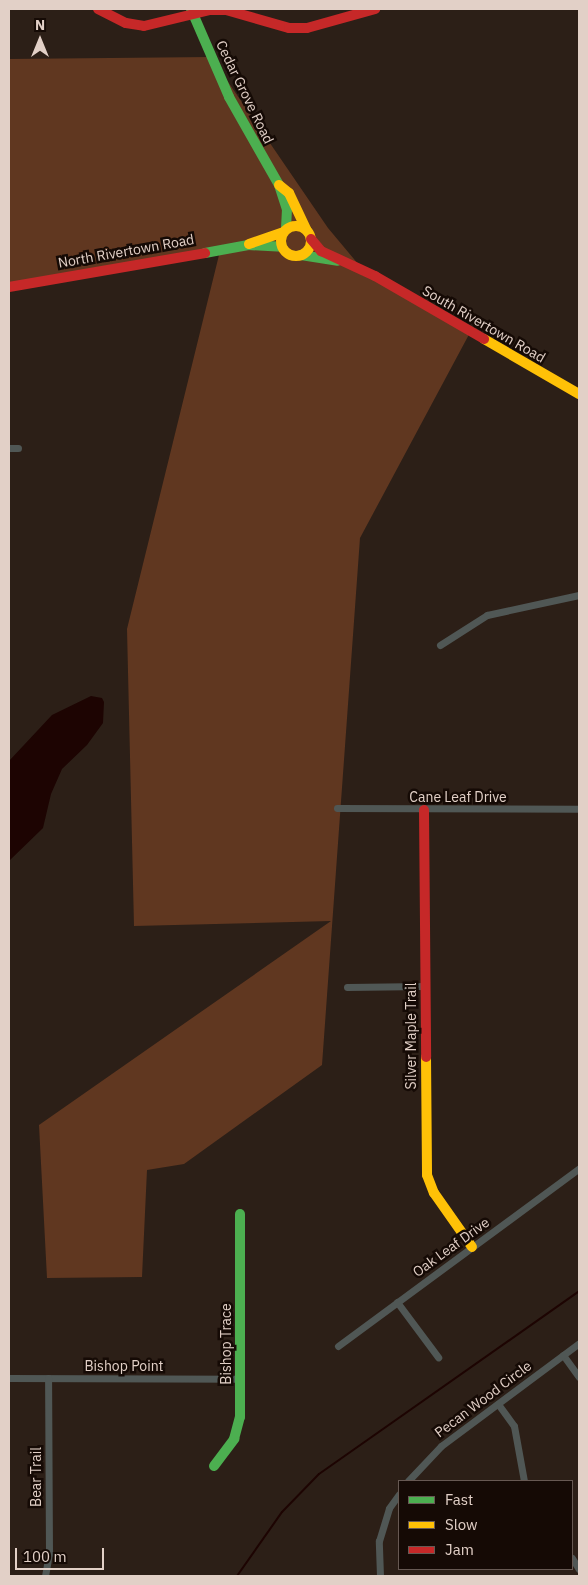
<!DOCTYPE html>
<style>
body{margin:0}
#map{position:relative;width:588px;height:1585px;overflow:hidden;background:#2c1f17;font-family:"IBM Plex Sans",sans-serif}
div>[style]{position:absolute}
.green>*{inset:0;background:#603720}
.water>*{inset:0;background:#1d0402}
.stream>*{height:2px;margin:-1px;padding:0 1px;transform-origin:1px;border-radius:1px;background:#1d0402}
.street>*{height:7px;margin:-3.5px;padding:0 3.5px;transform-origin:3.5px;border-radius:3.5px;background:#505755}
.fast>*{height:10px;margin:-5px;padding:0 5px;transform-origin:5px;border-radius:5px;background:#4caf50}
.slow>*{height:10px;margin:-5px;padding:0 5px;transform-origin:5px;border-radius:5px;background:#ffc107}
.slow>.ring{margin:-5px;padding:0;box-sizing:content-box;background:none;border:10px solid #ffc107;border-radius:50%}
.jam>*{height:10px;margin:-5px;padding:0 5px;transform-origin:5px;border-radius:5px;background:#c62828}
span{translate:-50% -50%;white-space:nowrap;text-align:center;line-height:1.15;-webkit-text-stroke:5px #150a05;paint-order:stroke}
.street-label{font-size:14px;color:#e2d0c7}
.frame{position:absolute;inset:0;border:10px solid #e2d0c7;pointer-events:none}
.legend{position:absolute;left:398px;top:1480px;width:175px;height:90px;box-sizing:border-box;background:#150a05;border:1px solid #675953;margin:0;padding:6px 9px;list-style:none;font-size:15px;color:#e2d0c7}
.legend li{display:flex;align-items:center;gap:10px;height:25px}
.legend b{width:25px;border:1px solid #675953}
.north{position:absolute;left:15px;top:15px;width:50px;height:50px;-webkit-text-stroke:4px #150a05;paint-order:stroke;rotate:0deg;font-size:14px;font-weight:700;line-height:20px;text-align:center;color:#e2d0c7}
.north::after{content:'';display:block;margin:auto;width:18px;height:22px;background:#e2d0c7;clip-path:polygon(50% 0,100% 100%,50% 72%,0 100%)}
.scale{position:absolute;left:15px;top:1548px;width:89px;height:22px;box-sizing:border-box;border:2px solid #e2d0c7;border-top:0;padding-left:6px;font-size:15px;line-height:18px;white-space:nowrap;color:#e2d0c7;-webkit-text-stroke:4px #150a05;paint-order:stroke}
</style>
<div id="map">
<div class="green">
<div style="clip-path:polygon(211px 57px,328px 228px,369px 277px,473px 327px,360px 538px,322px 1065px,184px 1164px,147px 1170px,142px 1277px,47px 1278px,39px 1125px,331px 921px,134px 926px,127px 629px,219px 255px,9px 285px,9px 59px)"></div>
</div>
<div class="water">
<div style="clip-path:polygon(91px 696px,102px 698px,104px 702px,103px 723px,87px 745px,62px 769px,51px 794px,43px 828px,9px 861px,9px 761px,52px 715px)"></div>
</div>
<div class="stream">
<div style="left:237px;top:1576px;width:78px;rotate:-54.9deg"></div>
<div style="left:282px;top:1512px;width:53px;rotate:-45.8deg"></div>
<div style="left:319px;top:1474px;width:318px;rotate:-35.1deg"></div>
</div>
<div class="street">
<div style="left:9px;top:448px;width:9px"></div>
<div style="left:440px;top:645px;width:56px;rotate:-32.6deg"></div>
<div style="left:487px;top:615px;width:94px;rotate:-12.3deg"></div>
<div style="left:337px;top:808px;width:242px;rotate:0.2deg"></div>
<div style="left:347px;top:987px;width:78px;rotate:-0.7deg"></div>
<div style="left:397px;top:1302px;width:69px;rotate:53.3deg"></div>
<div style="left:338px;top:1346px;width:300px;rotate:-36.4deg"></div>
<div style="left:563px;top:1355px;width:27px;rotate:54deg"></div>
<div style="left:9px;top:1378px;width:231px;rotate:0.2deg"></div>
<div style="left:498px;top:1404px;width:27px;rotate:54deg"></div>
<div style="left:514px;top:1426px;width:56px;rotate:79.7deg"></div>
<div style="left:408px;top:1481px;width:48px;rotate:-46.7deg"></div>
<div style="left:441px;top:1446px;width:172px;rotate:-36.7deg"></div>
<div style="left:572px;top:1558px;width:13px;rotate:58deg"></div>
<div style="left:45px;top:1576px;width:22px;rotate:-80deg"></div>
<div style="left:49px;top:1554px;width:176px;rotate:-90.3deg"></div>
<div style="left:380px;top:1576px;width:35px;rotate:-92deg"></div>
<div style="left:379px;top:1541px;width:34px;rotate:-73deg"></div>
<div style="left:389px;top:1508px;width:17px;rotate:-54deg"></div>
</div>
<div class="fast">
<div style="left:191px;top:9px;width:96px;rotate:66.6deg"></div>
<div style="left:229px;top:97px;width:101px;rotate:60.4deg"></div>
<div style="left:279px;top:185px;width:25px;rotate:72deg"></div>
<div style="left:287px;top:209px;width:20px;rotate:93deg"></div>
<div style="left:205px;top:253px;width:44px;rotate:-10.5deg"></div>
<div style="left:248px;top:245px;width:34px;rotate:3deg"></div>
<div style="left:301px;top:255px;width:37px;rotate:9deg"></div>
<div style="left:214px;top:1466px;width:34px;rotate:-53deg"></div>
<div style="left:234px;top:1439px;width:23px;rotate:-75deg"></div>
<div style="left:240px;top:1417px;width:203px;rotate:-90deg"></div>
</div>
<div class="slow">
<div style="left:279px;top:185px;width:13px;rotate:39deg"></div>
<div style="left:289px;top:193px;width:42px;rotate:64.7deg"></div>
<div class="ring" style="left:281px;top:226px;width:20px;height:20px"></div>
<div style="left:249px;top:244px;width:36px;rotate:-19deg"></div>
<div style="left:484px;top:339px;width:110px;rotate:30.1deg"></div>
<div style="left:426px;top:1057px;width:118px;rotate:89.5deg"></div>
<div style="left:427px;top:1175px;width:19px;rotate:69deg"></div>
<div style="left:434px;top:1193px;width:66px;rotate:54.9deg"></div>
</div>
<div class="jam">
<div style="left:98px;top:9px;width:31px;rotate:27deg"></div>
<div style="left:126px;top:23px;width:18px;rotate:9deg"></div>
<div style="left:144px;top:26px;width:68px;rotate:-13.6deg"></div>
<div style="left:210px;top:10px;width:16px"></div>
<div style="left:226px;top:10px;width:66px;rotate:15.9deg"></div>
<div style="left:289px;top:28px;width:18px"></div>
<div style="left:307px;top:28px;width:71px;rotate:-15.6deg"></div>
<div style="left:311px;top:239px;width:16px;rotate:50deg"></div>
<div style="left:321px;top:251px;width:60px;rotate:24.8deg"></div>
<div style="left:375px;top:276px;width:126px;rotate:30deg"></div>
<div style="left:9px;top:287px;width:199px;rotate:-9.8deg"></div>
<div style="left:424px;top:810px;width:247px;rotate:89.5deg"></div>
</div>
<div class="street-label">
<span style="left:245px;top:92px;rotate:64deg">Cedar Grove Road</span>
<span style="left:126px;top:251px;rotate:-10deg">North Rivertown Road</span>
<span style="left:484px;top:324px;rotate:30deg">South Rivertown Road</span>
<span style="left:458px;top:797px">Cane Leaf Drive</span>
<span style="left:411px;top:1036px;rotate:-90deg">Silver Maple Trail</span>
<span style="left:451px;top:1247px;rotate:-36deg">Oak Leaf Drive</span>
<span style="left:226px;top:1344px;rotate:-90deg">Bishop Trace</span>
<span style="left:124px;top:1366px">Bishop Point</span>
<span style="left:483px;top:1399px;rotate:-37deg">Pecan Wood Circle</span>
<span style="left:36px;top:1477px;rotate:-90deg">Bear Trail</span>
</div>
<div class="frame"></div>
<ul class="legend">
<li><b style="height:6px;background:#4caf50"></b>Fast</li>
<li><b style="height:6px;background:#ffc107"></b>Slow</li>
<li><b style="height:6px;background:#c62828"></b>Jam</li>
</ul>
<div class="north">N</div>
<div class="scale">100 m</div>
</div>
